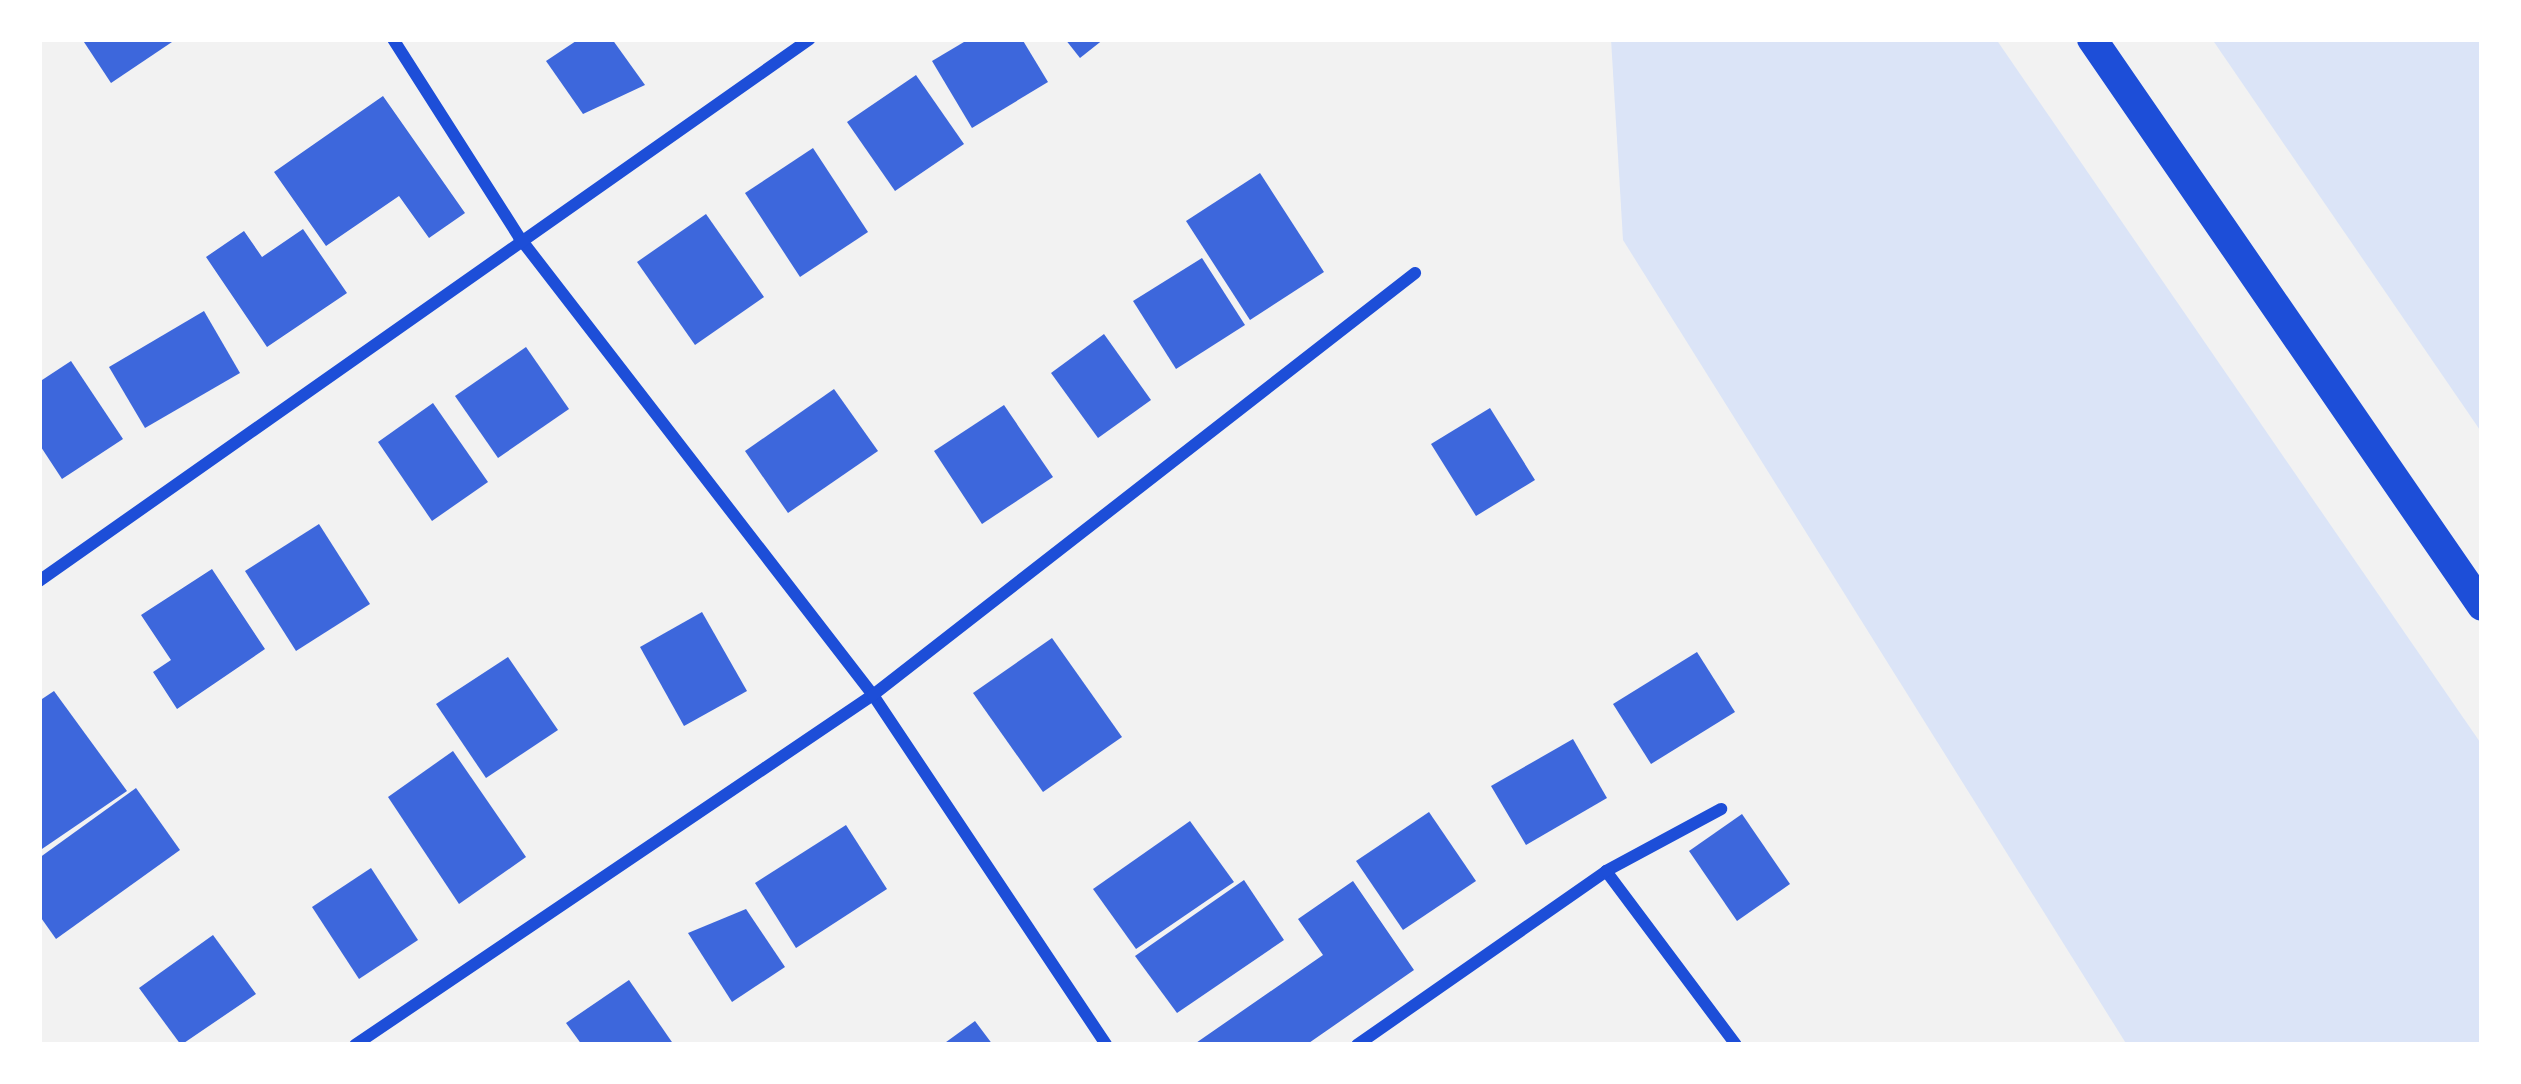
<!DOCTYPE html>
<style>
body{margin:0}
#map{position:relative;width:2521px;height:1084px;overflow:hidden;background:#f2f2f2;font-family:"Times New Roman",serif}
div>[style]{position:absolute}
.green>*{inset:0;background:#dbe4f7}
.building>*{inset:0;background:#3d67dc}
.minor>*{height:12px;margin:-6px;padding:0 6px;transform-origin:6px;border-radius:6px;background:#1d4ed8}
.primary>*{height:30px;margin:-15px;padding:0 15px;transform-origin:15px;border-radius:15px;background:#1d4ed8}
span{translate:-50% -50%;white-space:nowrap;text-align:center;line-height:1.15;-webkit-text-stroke:12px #fff;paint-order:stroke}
.frame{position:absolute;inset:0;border:42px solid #fff;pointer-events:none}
</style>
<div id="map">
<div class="green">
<div style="clip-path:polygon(1611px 39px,1996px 39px,2482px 745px,2482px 1045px,2127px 1045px,1623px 240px)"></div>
<div style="clip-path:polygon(2212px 39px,2482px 39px,2482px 433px)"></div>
</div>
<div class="building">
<div style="clip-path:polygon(82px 39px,170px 39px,172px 42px,111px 83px)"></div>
<div style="clip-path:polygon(579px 39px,612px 39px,645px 85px,583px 114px,546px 61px)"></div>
<div style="clip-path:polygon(969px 39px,1022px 39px,1048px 82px,972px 128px,932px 61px)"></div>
<div style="clip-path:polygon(1065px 39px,1104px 39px,1080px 58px)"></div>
<div style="clip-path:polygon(916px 75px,964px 144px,895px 191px,847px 122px)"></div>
<div style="clip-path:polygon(383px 96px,465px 213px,429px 238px,399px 196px,326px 246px,274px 172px)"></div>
<div style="clip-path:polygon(813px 148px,868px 232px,800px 277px,745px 193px)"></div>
<div style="clip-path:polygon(1260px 173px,1324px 272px,1250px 320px,1186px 221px)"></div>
<div style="clip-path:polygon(706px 214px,764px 297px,695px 345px,637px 262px)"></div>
<div style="clip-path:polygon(303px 229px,347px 293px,267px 347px,206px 257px,244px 231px,262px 257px)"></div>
<div style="clip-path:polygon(1202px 258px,1245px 325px,1176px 369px,1133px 301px)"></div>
<div style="clip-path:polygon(204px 311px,240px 373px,145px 428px,109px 367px)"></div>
<div style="clip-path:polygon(1104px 334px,1151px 400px,1098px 438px,1051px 373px)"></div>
<div style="clip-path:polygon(526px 347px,569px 409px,498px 458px,455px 396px)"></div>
<div style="clip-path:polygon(71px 361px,123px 439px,62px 479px,39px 444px,39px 382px)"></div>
<div style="clip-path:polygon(834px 389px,878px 451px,788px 513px,745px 451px)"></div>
<div style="clip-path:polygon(433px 403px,488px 482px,432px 521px,378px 442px)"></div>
<div style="clip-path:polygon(1004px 405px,1053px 477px,982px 524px,934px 451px)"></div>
<div style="clip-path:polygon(1490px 408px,1535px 480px,1476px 516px,1431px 444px)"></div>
<div style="clip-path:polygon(319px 524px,370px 604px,296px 651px,245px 571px)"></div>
<div style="clip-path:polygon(212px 569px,265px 649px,177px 709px,153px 672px,171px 660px,141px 615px)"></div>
<div style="clip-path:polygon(702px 612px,747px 691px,684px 726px,640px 647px)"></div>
<div style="clip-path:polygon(1052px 638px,1122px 737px,1043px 792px,973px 693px)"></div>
<div style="clip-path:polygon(1697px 652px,1735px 712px,1651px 764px,1613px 704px)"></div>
<div style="clip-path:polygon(508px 657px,558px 730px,486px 778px,436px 704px)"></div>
<div style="clip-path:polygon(54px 691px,127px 791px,39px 851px,39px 701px)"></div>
<div style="clip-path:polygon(1573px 739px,1607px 798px,1526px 845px,1491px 786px)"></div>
<div style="clip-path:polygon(453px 751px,526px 857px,459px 904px,388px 797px)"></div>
<div style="clip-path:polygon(136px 788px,180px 850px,56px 939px,39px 915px,39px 858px)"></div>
<div style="clip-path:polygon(1429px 812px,1476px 881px,1403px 930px,1356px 861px)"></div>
<div style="clip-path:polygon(1742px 814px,1790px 884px,1737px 921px,1689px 851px)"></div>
<div style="clip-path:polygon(1190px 821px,1234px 882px,1136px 949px,1093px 889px)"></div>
<div style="clip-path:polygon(846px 825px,887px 889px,796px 948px,755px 883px)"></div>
<div style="clip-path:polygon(371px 868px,418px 940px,359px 979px,312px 907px)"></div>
<div style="clip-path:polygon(1244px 880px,1284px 940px,1177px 1013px,1135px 956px)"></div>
<div style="clip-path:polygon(1353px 881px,1414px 970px,1306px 1045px,1193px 1045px,1323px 955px,1298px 919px)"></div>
<div style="clip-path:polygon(746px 909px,785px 967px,732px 1002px,688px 933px)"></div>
<div style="clip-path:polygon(213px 935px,256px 994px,181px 1045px,139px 988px)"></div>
<div style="clip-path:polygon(629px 980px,674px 1045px,582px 1045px,566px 1023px)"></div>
<div style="clip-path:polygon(975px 1021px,993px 1045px,942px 1045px)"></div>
</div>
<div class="minor">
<div style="left:393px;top:39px;width:235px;rotate:57.5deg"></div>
<div style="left:519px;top:237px;width:579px;rotate:52.3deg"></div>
<div style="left:873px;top:695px;width:420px;rotate:56.3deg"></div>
<div style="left:39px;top:581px;width:942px;rotate:-35.11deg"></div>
<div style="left:1606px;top:871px;width:217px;rotate:53.2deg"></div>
<div style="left:355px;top:1045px;width:625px;rotate:-34.05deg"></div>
<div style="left:873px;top:695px;width:687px;rotate:-37.9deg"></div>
<div style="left:1357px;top:1045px;width:304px;rotate:-34.9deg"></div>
<div style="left:1606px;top:871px;width:131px;rotate:-28.3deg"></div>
</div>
<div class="primary">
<div style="left:2092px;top:39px;width:688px;rotate:55.48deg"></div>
</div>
<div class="frame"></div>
</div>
